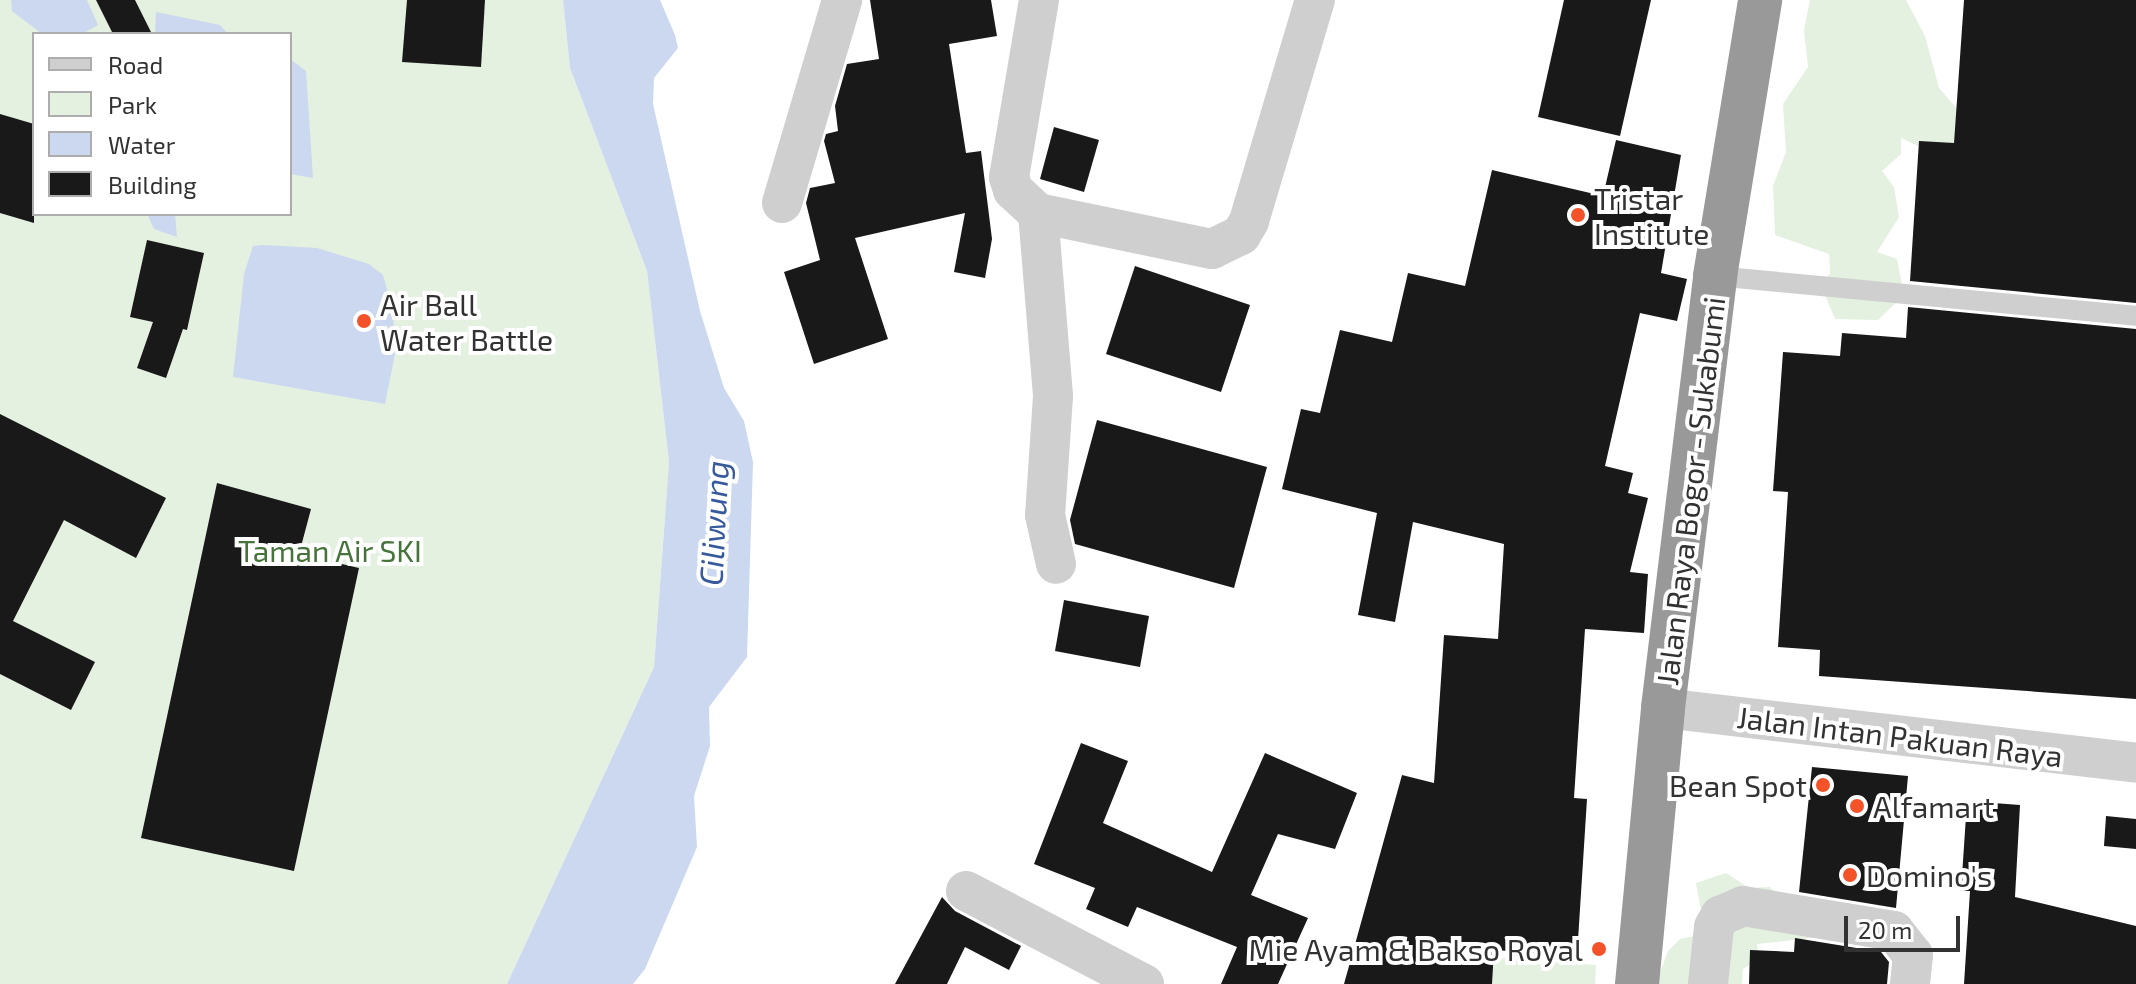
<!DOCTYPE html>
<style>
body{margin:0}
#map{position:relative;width:2136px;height:984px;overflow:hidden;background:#fff;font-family:"Exo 2",sans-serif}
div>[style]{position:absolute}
.green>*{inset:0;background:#e4f0e0}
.water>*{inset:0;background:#cbd8f0}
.building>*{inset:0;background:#191919}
.lane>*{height:20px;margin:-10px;padding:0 10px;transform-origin:10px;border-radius:10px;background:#cfcfcf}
.street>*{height:40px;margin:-20px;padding:0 20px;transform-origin:20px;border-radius:20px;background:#cfcfcf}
.highway>*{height:44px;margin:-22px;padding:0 22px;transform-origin:22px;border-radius:22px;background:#999}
.dots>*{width:22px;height:22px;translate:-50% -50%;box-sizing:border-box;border:4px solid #fff;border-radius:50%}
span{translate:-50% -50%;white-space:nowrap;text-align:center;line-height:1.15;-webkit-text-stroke:8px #fff;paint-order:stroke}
.poi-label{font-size:30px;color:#323232}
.left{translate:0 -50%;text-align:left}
.right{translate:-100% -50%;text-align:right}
.street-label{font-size:30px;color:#323232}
.park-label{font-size:30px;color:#45733a}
.water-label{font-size:32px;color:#375a9d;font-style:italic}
.legend{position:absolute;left:32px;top:32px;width:260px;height:184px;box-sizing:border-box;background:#fff;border:2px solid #adadad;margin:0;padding:10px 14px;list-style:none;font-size:24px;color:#323232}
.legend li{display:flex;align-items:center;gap:16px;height:40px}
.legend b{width:40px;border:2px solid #adadad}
.scale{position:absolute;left:1844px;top:916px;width:116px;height:36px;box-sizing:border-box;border:4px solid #323232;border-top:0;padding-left:10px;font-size:24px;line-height:28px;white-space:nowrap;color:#323232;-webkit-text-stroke:6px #fff;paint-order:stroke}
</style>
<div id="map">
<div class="green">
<div style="clip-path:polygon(evenodd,0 0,563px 0,570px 68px,647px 271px,669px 462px,654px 667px,507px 984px,0 984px,0 0,34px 34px,290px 34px,290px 214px,34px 214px,34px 34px)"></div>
<div style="clip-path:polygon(1810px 0,1906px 0,1925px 36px,1939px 88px,1970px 124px,1951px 148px,1934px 153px,1901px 138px,1901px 154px,1882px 171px,1894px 187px,1899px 217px,1877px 252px,1897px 259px,1904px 295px,1878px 320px,1835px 319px,1820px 283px,1830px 274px,1829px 254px,1775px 235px,1773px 186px,1786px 152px,1783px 104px,1808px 67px,1804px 30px)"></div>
<div style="clip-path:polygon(1726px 873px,1749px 888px,1770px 887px,1819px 937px,1757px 944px,1759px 959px,1743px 969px,1742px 984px,1656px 984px,1668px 951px,1680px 939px,1699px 935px,1702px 916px,1696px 883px)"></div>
<div style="clip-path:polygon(1446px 954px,1596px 965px,1595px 984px,1444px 984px)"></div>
</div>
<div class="water">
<div style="clip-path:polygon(11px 0,87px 0,98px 25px,82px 34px,42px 34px,12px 11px)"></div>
<div style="clip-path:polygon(563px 0,660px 0,675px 35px,678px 48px,654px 78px,653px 104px,700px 311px,724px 388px,744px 421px,753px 462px,747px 657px,709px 707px,710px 746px,694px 796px,697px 847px,645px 969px,633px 984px,507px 984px,654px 667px,669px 462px,647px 271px,570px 68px)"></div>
<div style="clip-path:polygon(156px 12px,220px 25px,228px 34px,155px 34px)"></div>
<div style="clip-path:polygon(290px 59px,306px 71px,313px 178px,290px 174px)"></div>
<div style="clip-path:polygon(139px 214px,175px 214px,177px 237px,154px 229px,148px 216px)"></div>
<div style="clip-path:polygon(263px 245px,317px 248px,369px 264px,383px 275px,393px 311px,395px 354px,385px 404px,233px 377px,244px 274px,253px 246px)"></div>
</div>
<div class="building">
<div style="clip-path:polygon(96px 0,135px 0,152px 34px,113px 34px)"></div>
<div style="clip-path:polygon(407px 0,485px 0,481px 67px,402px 62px)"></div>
<div style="clip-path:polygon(870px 0,991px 0,997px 36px,949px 44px,966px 153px,981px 151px,992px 239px,985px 278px,954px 272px,965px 213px,855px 238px,888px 339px,814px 364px,784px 272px,820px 260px,806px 203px,810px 188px,835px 183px,824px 141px,826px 134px,838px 131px,835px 106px,847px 64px,879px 59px)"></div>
<div style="clip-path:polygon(1564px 0,1651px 0,1620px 136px,1538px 117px)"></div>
<div style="clip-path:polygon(1964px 0,2136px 0,2136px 303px,1910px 281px,1919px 141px,1954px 143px)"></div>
<div style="clip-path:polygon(0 114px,34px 124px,34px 223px,0 213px)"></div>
<div style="clip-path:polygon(1054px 127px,1099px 140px,1084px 192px,1040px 179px)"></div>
<div style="clip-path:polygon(1616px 140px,1681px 155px,1661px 273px,1687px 279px,1677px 321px,1640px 313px,1605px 466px,1633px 473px,1628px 493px,1648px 498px,1630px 572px,1648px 574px,1644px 633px,1585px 629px,1574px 798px,1587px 799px,1577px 956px,1494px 950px,1492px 984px,1344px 984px,1402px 775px,1434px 783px,1444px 635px,1498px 639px,1504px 544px,1413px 522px,1395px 622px,1358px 615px,1377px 513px,1282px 489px,1301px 409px,1320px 413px,1340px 330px,1392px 342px,1408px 273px,1465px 286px,1492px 170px,1603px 196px)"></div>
<div style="clip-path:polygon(147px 240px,204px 253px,187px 330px,183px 329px,166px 378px,137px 368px,153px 322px,130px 317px)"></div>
<div style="clip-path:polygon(1135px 266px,1250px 305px,1221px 392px,1106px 354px)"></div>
<div style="clip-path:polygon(1908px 307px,2136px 329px,2136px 699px,1819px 676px,1820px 650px,1778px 647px,1788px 492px,1773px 491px,1783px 352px,1840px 356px,1842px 333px,1906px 338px)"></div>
<div style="clip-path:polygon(0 414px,166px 498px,136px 558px,64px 520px,13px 621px,95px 662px,71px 710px,0 674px)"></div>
<div style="clip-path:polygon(1097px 420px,1267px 467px,1234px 588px,1075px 544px,1070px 520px)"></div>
<div style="clip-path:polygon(217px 483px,311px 509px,299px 554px,359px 568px,294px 871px,141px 838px)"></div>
<div style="clip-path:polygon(1064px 600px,1149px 616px,1140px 667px,1055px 651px)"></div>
<div style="clip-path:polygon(1081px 743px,1128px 761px,1103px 823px,1212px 872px,1265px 753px,1357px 793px,1335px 849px,1278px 834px,1251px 895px,1308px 918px,1278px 984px,1221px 984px,1237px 947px,1137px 907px,1128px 927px,1086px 909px,1095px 888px,1034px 864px)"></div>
<div style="clip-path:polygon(1812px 767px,1908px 776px,1896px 908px,1799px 892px)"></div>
<div style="clip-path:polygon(1967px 801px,2020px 805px,2015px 897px,2136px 926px,2136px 984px,1964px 984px,1970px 891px,1961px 891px)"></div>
<div style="clip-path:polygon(2106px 816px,2136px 819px,2136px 849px,2104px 846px)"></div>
<div style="clip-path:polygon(942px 897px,955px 911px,1021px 946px,1009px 970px,965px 947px,947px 984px,895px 984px)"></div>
<div style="clip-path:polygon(1795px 938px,1881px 952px,1889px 962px,1887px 984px,1749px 984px,1750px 950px,1794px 952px)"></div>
</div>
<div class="lane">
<div style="left:1715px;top:276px;width:423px;rotate:5.4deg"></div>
</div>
<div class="street">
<div style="left:1039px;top:0;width:180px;rotate:99.6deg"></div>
<div style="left:1009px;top:177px;width:14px;rotate:73deg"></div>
<div style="left:1013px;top:190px;width:34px;rotate:43deg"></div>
<div style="left:1038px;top:213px;width:178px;rotate:11.7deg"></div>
<div style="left:1212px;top:249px;width:32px;rotate:-26deg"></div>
<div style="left:1241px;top:235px;width:16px;rotate:-60deg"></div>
<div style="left:1249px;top:221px;width:231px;rotate:-73.4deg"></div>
<div style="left:782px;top:203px;width:212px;rotate:-73.5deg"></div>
<div style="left:1038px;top:213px;width:184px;rotate:85.3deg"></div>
<div style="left:1053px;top:396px;width:119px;rotate:93.8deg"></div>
<div style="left:1045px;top:515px;width:50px;rotate:77.3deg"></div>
<div style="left:1663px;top:708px;width:476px;rotate:6.6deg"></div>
<div style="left:966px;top:891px;width:201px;rotate:27.6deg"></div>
<div style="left:1708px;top:984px;width:57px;rotate:-84deg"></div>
<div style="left:1714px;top:927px;width:13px;rotate:-61deg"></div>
<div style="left:1720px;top:916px;width:25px;rotate:-23deg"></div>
<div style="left:1743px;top:906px;width:153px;rotate:9.4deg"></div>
<div style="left:1894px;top:931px;width:31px;rotate:52deg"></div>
<div style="left:1913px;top:955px;width:29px;rotate:96deg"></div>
</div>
<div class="highway">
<div style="left:1637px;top:984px;width:277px;rotate:-84.6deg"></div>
<div style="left:1663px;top:708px;width:435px;rotate:-83.1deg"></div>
<div style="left:1715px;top:276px;width:280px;rotate:-80.7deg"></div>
</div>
<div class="dots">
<div style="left:1578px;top:215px;background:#f45229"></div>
<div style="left:364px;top:321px;background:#f45229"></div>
<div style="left:1823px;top:785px;background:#f45229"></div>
<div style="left:1857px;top:806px;background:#f45229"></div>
<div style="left:1850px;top:875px;background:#f45229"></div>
<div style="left:1599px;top:949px;background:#f45229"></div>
</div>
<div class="poi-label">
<span class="left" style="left:1594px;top:215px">Tristar<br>Institute</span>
<span class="left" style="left:380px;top:321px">Air Ball<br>Water Battle</span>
<span class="right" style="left:1807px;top:785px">Bean Spot</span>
<span class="left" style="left:1873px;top:806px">Alfamart</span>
<span class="left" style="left:1866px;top:875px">Domino's</span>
<span class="right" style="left:1583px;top:949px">Mie Ayam &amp; Bakso Royal</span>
</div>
<div class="street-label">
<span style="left:1690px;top:491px;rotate:-83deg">Jalan Raya Bogor - Sukabumi</span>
<span style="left:1900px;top:736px;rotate:7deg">Jalan Intan Pakuan Raya</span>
</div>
<div class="park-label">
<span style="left:330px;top:550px">Taman Air SKI</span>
</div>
<div class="water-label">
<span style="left:713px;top:523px;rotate:-87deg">Ciliwung</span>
</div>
<ul class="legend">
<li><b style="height:10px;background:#cfcfcf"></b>Road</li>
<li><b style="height:22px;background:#e4f0e0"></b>Park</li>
<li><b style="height:22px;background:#cbd8f0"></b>Water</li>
<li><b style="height:22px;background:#191919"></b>Building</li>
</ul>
<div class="scale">20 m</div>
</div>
